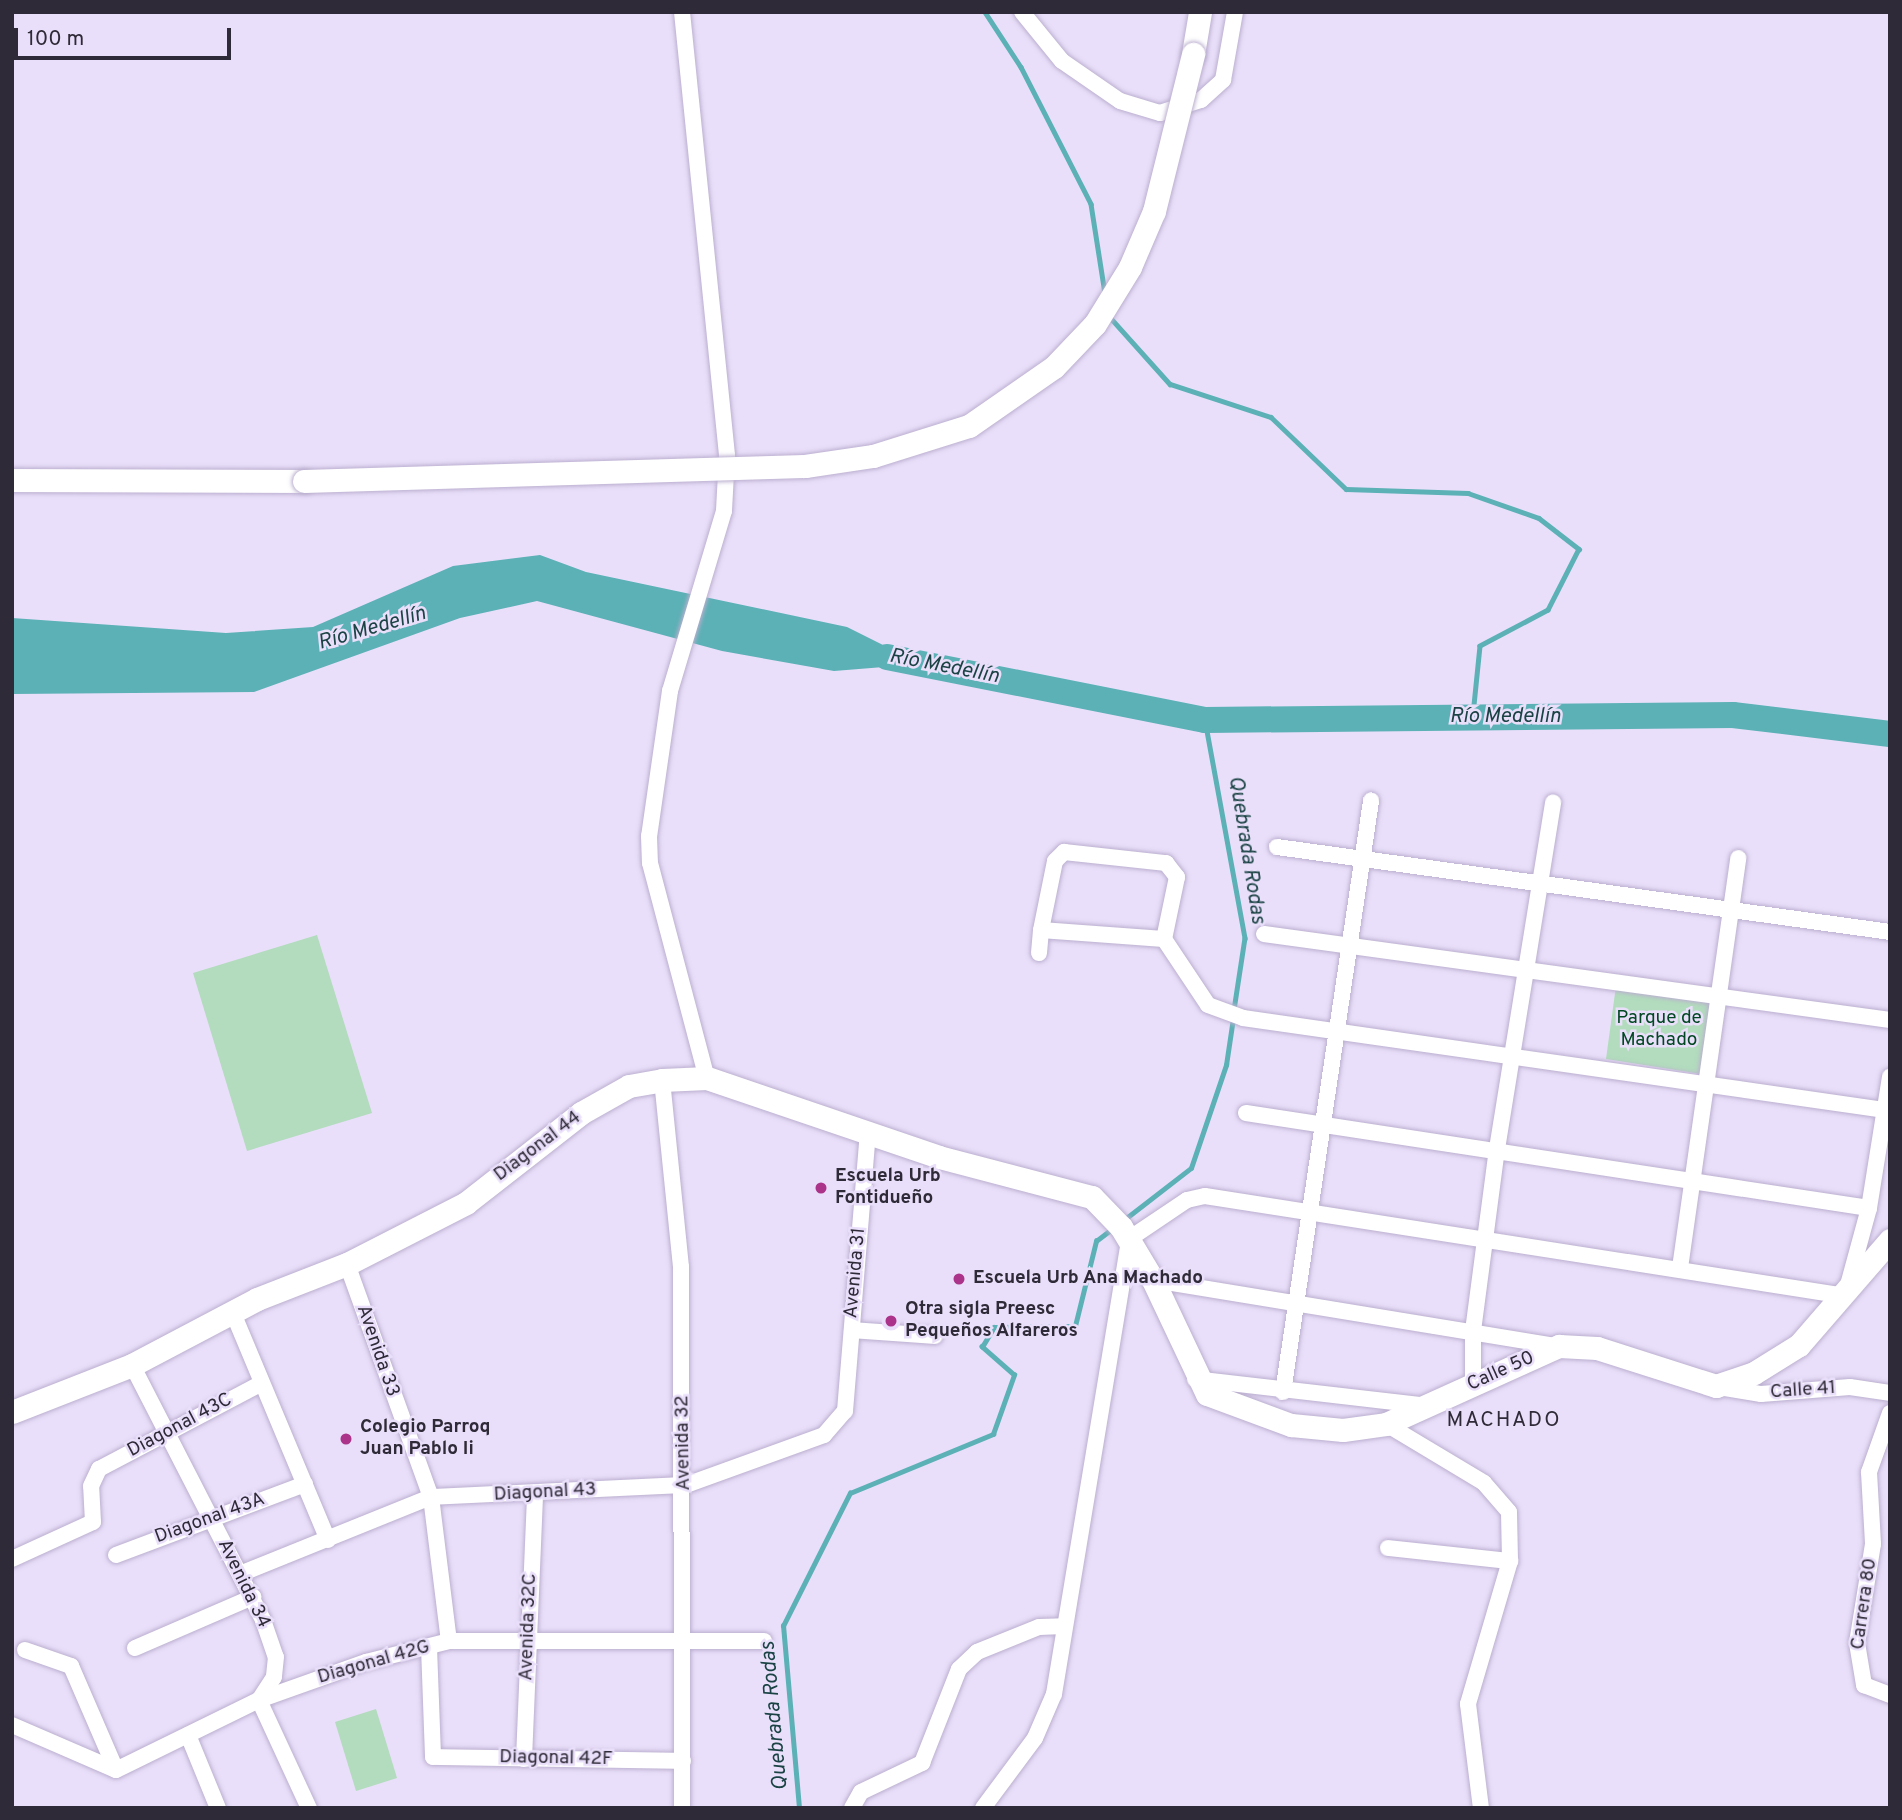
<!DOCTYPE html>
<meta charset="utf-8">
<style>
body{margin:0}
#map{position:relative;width:1902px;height:1820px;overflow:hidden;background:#e9dffa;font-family:Overpass,sans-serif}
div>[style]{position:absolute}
.green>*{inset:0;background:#b2dcbd}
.water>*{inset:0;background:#5cb1b6}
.stream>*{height:4.5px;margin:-2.25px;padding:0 2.25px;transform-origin:2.25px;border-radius:2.25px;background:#5cb1b6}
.river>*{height:26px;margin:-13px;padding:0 13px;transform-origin:13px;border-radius:13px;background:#5cb1b6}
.roads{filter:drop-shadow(0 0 2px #bbafcf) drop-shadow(0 0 2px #bbafcf)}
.minor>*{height:16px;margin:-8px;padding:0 8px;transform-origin:8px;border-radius:8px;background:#fff}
.secondary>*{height:23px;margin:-11.5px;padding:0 11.5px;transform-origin:11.5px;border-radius:11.5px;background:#fff}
.bridges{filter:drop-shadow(0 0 2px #bbafcf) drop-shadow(0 0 2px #bbafcf)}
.secondary-bridge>*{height:23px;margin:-11.5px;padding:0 11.5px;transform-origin:11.5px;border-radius:11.5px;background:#fff}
.dots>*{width:19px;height:19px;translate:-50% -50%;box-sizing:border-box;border:4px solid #e9dffa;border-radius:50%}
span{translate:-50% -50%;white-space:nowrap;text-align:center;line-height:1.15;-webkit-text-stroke:5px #e9dffa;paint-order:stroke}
.park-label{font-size:19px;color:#004722}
.street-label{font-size:19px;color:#2f2a37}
.poi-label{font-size:19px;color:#2f2a37;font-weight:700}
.left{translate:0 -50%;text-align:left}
.water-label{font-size:21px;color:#1b4345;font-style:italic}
.neighbourhood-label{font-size:21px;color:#2f2a37;letter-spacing:2px}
.frame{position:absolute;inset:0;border:14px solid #2f2a37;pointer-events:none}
.scale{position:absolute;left:14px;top:28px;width:217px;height:32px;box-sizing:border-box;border:4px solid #2f2a37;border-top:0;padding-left:9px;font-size:21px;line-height:24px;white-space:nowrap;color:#2f2a37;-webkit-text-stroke:5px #e9dffa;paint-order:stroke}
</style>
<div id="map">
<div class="green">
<div style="clip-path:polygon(317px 935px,372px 1113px,247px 1151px,193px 973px)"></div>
<div style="clip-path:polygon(1616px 986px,1714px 999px,1701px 1074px,1606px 1059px)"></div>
<div style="clip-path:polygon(376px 1709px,397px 1778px,356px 1791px,335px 1722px)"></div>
</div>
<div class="water">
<div style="clip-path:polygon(540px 555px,586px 572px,847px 627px,921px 664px,834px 671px,722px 651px,537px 601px,460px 618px,254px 692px,12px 694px,12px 618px,226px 633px,313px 627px,453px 566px)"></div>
</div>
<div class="stream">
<div style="left:985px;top:12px;width:66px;rotate:56.8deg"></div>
<div style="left:1021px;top:67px;width:154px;rotate:62.9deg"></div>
<div style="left:1091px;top:204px;width:90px;rotate:81.1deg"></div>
<div style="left:1108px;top:315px;width:93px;rotate:48.1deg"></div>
<div style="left:1170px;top:384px;width:106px;rotate:18.1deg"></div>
<div style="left:1271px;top:417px;width:104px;rotate:43.8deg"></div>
<div style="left:1346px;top:489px;width:122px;rotate:1.9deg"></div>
<div style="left:1468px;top:493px;width:75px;rotate:19.4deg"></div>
<div style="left:1539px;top:518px;width:51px;rotate:37.8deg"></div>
<div style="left:1579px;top:549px;width:68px;rotate:116.9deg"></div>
<div style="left:1548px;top:610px;width:77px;rotate:152.1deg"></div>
<div style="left:1480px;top:646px;width:69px;rotate:95.8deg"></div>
<div style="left:1205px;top:720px;width:222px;rotate:79.6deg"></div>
<div style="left:1245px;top:938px;width:73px;rotate:98.7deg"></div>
<div style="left:1125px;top:1219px;width:83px;rotate:-37.7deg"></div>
<div style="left:1191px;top:1168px;width:109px;rotate:-71.2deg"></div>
<div style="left:1226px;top:1065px;width:48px;rotate:-81.5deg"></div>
<div style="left:799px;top:1808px;width:183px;rotate:-95deg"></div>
<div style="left:783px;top:1626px;width:149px;rotate:-63.3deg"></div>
<div style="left:850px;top:1493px;width:155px;rotate:-22.4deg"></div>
<div style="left:993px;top:1434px;width:63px;rotate:-70.4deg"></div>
<div style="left:1014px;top:1375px;width:43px;rotate:-138.8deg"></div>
<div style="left:982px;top:1347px;width:23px;rotate:-59deg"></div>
<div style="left:994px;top:1327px;width:81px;rotate:-0.7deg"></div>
<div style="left:1075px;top:1326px;width:88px;rotate:-76.1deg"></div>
<div style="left:1096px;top:1241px;width:20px;rotate:-37deg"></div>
</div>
<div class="river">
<div style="left:887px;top:657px;width:324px;rotate:11.2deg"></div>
<div style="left:1205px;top:720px;width:528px;rotate:-0.54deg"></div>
<div style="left:1733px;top:715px;width:158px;rotate:6.9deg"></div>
</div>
<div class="roads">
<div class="minor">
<div style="left:682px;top:12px;width:445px;rotate:84.2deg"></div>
<div style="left:727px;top:455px;width:56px;rotate:93.1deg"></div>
<div style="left:724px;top:511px;width:188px;rotate:106.7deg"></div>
<div style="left:670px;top:691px;width:147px;rotate:98.2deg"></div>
<div style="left:649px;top:836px;width:27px;rotate:88deg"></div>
<div style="left:650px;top:863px;width:222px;rotate:75.2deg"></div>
<div style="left:1022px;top:12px;width:63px;rotate:50.8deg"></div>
<div style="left:1062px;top:61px;width:70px;rotate:34.6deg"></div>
<div style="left:1120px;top:101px;width:42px;rotate:16.7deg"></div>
<div style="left:1160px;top:113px;width:43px;rotate:-17.6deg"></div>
<div style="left:1201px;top:100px;width:30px;rotate:-42deg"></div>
<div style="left:1223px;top:80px;width:69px;rotate:-80deg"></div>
<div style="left:1277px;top:847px;width:619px;rotate:7.89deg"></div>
<div style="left:1041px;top:930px;width:70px;rotate:-78.5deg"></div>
<div style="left:1055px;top:861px;width:13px;rotate:-45deg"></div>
<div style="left:1064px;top:852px;width:103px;rotate:6.2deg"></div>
<div style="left:1166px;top:863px;width:18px;rotate:52deg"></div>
<div style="left:1177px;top:877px;width:63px;rotate:101.8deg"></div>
<div style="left:1164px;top:939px;width:79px;rotate:56.3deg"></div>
<div style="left:1208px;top:1005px;width:37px;rotate:20deg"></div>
<div style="left:1243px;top:1018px;width:649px;rotate:8.16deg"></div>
<div style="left:1264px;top:934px;width:632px;rotate:7.82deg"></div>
<div style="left:1039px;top:953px;width:23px;rotate:-85deg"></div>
<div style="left:1041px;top:930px;width:123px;rotate:4.2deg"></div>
<div style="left:662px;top:1080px;width:188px;rotate:84.2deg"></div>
<div style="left:681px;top:1267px;width:541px;rotate:89.89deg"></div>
<div style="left:1246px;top:1113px;width:630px;rotate:8.67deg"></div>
<div style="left:347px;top:1264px;width:248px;rotate:70.2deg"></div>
<div style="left:431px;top:1497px;width:145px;rotate:82.9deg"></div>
<div style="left:1680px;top:1268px;width:414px;rotate:-81.9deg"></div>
<div style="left:1153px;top:1280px;width:410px;rotate:9.3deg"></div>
<div style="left:233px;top:1313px;width:246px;rotate:67.3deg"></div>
<div style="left:852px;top:1330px;width:83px;rotate:4.1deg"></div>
<div style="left:132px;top:1365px;width:287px;rotate:62.8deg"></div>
<div style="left:263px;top:1620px;width:39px;rotate:71deg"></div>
<div style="left:276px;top:1657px;width:20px;rotate:96deg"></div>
<div style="left:274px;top:1677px;width:27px;rotate:123deg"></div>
<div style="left:259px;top:1700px;width:119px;rotate:65.2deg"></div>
<div style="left:1195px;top:1379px;width:227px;rotate:6.6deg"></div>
<div style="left:1473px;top:1385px;width:54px;rotate:-90deg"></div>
<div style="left:1473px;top:1331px;width:184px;rotate:-82.5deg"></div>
<div style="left:1497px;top:1149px;width:351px;rotate:-80.8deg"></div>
<div style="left:1719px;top:1387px;width:43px;rotate:9.5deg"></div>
<div style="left:1761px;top:1394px;width:89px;rotate:-4.5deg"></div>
<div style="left:1850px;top:1387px;width:40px;rotate:8.5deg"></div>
<div style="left:1283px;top:1392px;width:598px;rotate:-81.53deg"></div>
<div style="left:1890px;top:1413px;width:63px;rotate:109.6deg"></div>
<div style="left:1869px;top:1472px;width:72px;rotate:86.8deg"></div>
<div style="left:1873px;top:1544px;width:100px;rotate:99.2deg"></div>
<div style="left:1857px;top:1643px;width:43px;rotate:80.5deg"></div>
<div style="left:1864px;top:1685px;width:28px;rotate:21deg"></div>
<div style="left:1386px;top:1424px;width:114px;rotate:31deg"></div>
<div style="left:1484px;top:1483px;width:38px;rotate:49deg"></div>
<div style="left:1509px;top:1512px;width:49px;rotate:88.8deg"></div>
<div style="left:1510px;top:1561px;width:149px;rotate:106.4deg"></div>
<div style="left:1468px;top:1704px;width:105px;rotate:82.9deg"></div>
<div style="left:1388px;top:1548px;width:123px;rotate:6.1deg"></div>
<div style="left:116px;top:1555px;width:202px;rotate:-20.6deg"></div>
<div style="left:12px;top:1559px;width:89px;rotate:-24.6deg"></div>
<div style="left:93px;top:1522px;width:36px;rotate:-93deg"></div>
<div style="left:91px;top:1486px;width:19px;rotate:-65deg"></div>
<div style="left:99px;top:1469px;width:184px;rotate:-27.8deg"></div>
<div style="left:240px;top:1574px;width:206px;rotate:-22deg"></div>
<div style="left:431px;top:1497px;width:255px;rotate:-2.7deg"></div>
<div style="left:686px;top:1485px;width:147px;rotate:-19.9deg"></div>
<div style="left:824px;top:1435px;width:32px;rotate:-49deg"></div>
<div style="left:845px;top:1411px;width:278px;rotate:-85.3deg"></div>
<div style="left:429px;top:1647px;width:110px;rotate:87.9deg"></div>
<div style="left:433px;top:1757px;width:250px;rotate:0.9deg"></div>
<div style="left:135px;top:1648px;width:129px;rotate:-23.4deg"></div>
<div style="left:25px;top:1650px;width:49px;rotate:19.2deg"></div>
<div style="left:71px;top:1666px;width:113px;rotate:66.6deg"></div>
<div style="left:12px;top:1725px;width:113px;rotate:23.4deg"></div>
<div style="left:116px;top:1770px;width:159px;rotate:-26.1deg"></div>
<div style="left:259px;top:1700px;width:114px;rotate:-19.6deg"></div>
<div style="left:366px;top:1662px;width:86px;rotate:-14.2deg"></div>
<div style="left:449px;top:1641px;width:315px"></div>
<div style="left:188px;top:1735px;width:79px;rotate:67.7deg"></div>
<div style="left:524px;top:1759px;width:264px;rotate:-87.6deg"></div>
<div style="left:852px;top:1808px;width:18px;rotate:-61deg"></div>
<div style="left:861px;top:1792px;width:68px;rotate:-25.4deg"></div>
<div style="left:922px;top:1763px;width:101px;rotate:-68.5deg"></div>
<div style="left:959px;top:1669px;width:25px;rotate:-43deg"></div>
<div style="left:977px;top:1652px;width:67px;rotate:-22deg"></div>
<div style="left:1039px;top:1627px;width:25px;rotate:-2deg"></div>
<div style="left:983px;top:1808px;width:87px;rotate:-53.4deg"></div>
<div style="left:1035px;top:1738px;width:48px;rotate:-66.6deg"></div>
<div style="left:1054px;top:1694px;width:461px;rotate:-80.6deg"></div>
<div style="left:1129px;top:1239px;width:70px;rotate:-33.9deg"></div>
<div style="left:1187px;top:1200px;width:18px;rotate:-13deg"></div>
<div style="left:1205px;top:1196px;width:648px;rotate:8.88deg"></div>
<div style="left:1845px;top:1296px;width:91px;rotate:-74.7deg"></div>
<div style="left:1869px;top:1208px;width:133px;rotate:-80.9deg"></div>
</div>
<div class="secondary">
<div style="left:1193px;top:54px;width:43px;rotate:-80.5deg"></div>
<div style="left:12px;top:480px;width:292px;rotate:0.2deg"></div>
<div style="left:12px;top:1412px;width:129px;rotate:-21.4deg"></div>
<div style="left:132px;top:1365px;width:141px;rotate:-27.8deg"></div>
<div style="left:257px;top:1299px;width:97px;rotate:-21.3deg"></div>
<div style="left:347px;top:1264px;width:134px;rotate:-27.1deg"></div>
<div style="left:466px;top:1203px;width:146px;rotate:-38deg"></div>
<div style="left:581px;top:1113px;width:55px;rotate:-29.4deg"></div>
<div style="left:629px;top:1086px;width:34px;rotate:-10deg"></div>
<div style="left:662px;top:1080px;width:45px;rotate:-2.5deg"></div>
<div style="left:707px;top:1078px;width:245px;rotate:18.8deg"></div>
<div style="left:939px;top:1157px;width:158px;rotate:14.7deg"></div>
<div style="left:1092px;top:1197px;width:42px;rotate:46deg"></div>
<div style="left:1121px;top:1227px;width:62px;rotate:58.9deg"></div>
<div style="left:1153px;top:1280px;width:126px;rotate:64.7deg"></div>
<div style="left:1207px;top:1394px;width:90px;rotate:20.3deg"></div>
<div style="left:1291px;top:1425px;width:52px;rotate:5.5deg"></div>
<div style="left:1343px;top:1430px;width:43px;rotate:-7.9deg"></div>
<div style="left:1386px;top:1424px;width:190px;rotate:-24.3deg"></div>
<div style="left:1559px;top:1346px;width:38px;rotate:3deg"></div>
<div style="left:1597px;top:1348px;width:125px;rotate:17.7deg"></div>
<div style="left:1716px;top:1386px;width:40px;rotate:-18.9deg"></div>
<div style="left:1754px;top:1373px;width:53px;rotate:-31.9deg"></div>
<div style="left:1799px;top:1345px;width:139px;rotate:-49.1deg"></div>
</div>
</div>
<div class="bridges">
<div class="secondary-bridge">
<div style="left:304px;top:481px;width:501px;rotate:-1.71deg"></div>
<div style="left:805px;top:466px;width:69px;rotate:-8.4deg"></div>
<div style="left:873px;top:456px;width:101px;rotate:-17.4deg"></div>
<div style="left:969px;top:426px;width:103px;rotate:-34.8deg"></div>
<div style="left:1054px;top:367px;width:59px;rotate:-46.4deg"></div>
<div style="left:1095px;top:324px;width:67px;rotate:-58.4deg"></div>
<div style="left:1130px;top:267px;width:61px;rotate:-66.8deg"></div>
<div style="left:1154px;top:211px;width:162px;rotate:-76deg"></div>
</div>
</div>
<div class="dots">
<div style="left:821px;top:1188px;background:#ab348a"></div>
<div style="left:959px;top:1279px;background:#ab348a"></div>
<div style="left:891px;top:1321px;background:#ab348a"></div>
<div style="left:346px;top:1439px;background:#ab348a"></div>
</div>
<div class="park-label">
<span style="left:1659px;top:1030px">Parque de<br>Machado</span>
</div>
<div class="street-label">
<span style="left:538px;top:1147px;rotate:-37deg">Diagonal 44</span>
<span style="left:856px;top:1273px;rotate:-85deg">Avenida 31</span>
<span style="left:377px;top:1351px;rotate:71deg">Avenida 33</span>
<span style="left:1501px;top:1372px;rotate:-24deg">Calle 50</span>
<span style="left:1803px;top:1391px;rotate:-4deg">Calle 41</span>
<span style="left:180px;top:1426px;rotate:-28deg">Diagonal 43C</span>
<span style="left:684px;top:1443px;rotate:-91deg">Avenida 32</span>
<span style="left:545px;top:1493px;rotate:-3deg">Diagonal 43</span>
<span style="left:210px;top:1519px;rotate:-20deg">Diagonal 43A</span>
<span style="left:243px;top:1584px;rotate:64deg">Avenida 34</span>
<span style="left:1865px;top:1604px;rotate:-82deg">Carrera 80</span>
<span style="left:529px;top:1627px;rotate:-88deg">Avenida 32C</span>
<span style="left:374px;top:1663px;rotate:-16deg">Diagonal 42G</span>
<span style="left:556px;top:1759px;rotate:1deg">Diagonal 42F</span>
</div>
<div class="poi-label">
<span class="left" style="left:835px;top:1188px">Escuela Urb<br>Fontidueño</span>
<span class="left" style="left:973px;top:1279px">Escuela Urb Ana Machado</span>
<span class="left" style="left:905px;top:1321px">Otra sigla Preesc<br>Pequeños Alfareros</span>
<span class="left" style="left:360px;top:1439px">Colegio Parroq<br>Juan Pablo Ii</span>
</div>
<div class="water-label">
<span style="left:372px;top:629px;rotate:-16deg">Río Medellín</span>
<span style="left:944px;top:667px;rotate:11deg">Río Medellín</span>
<span style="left:1505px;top:717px">Río Medellín</span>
<span style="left:1246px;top:850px;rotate:81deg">Quebrada Rodas</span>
<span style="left:775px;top:1716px;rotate:-95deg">Quebrada Rodas</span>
</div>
<div class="neighbourhood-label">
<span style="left:1504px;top:1421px">MACHADO</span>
</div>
<div class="frame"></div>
<div class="scale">100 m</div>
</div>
